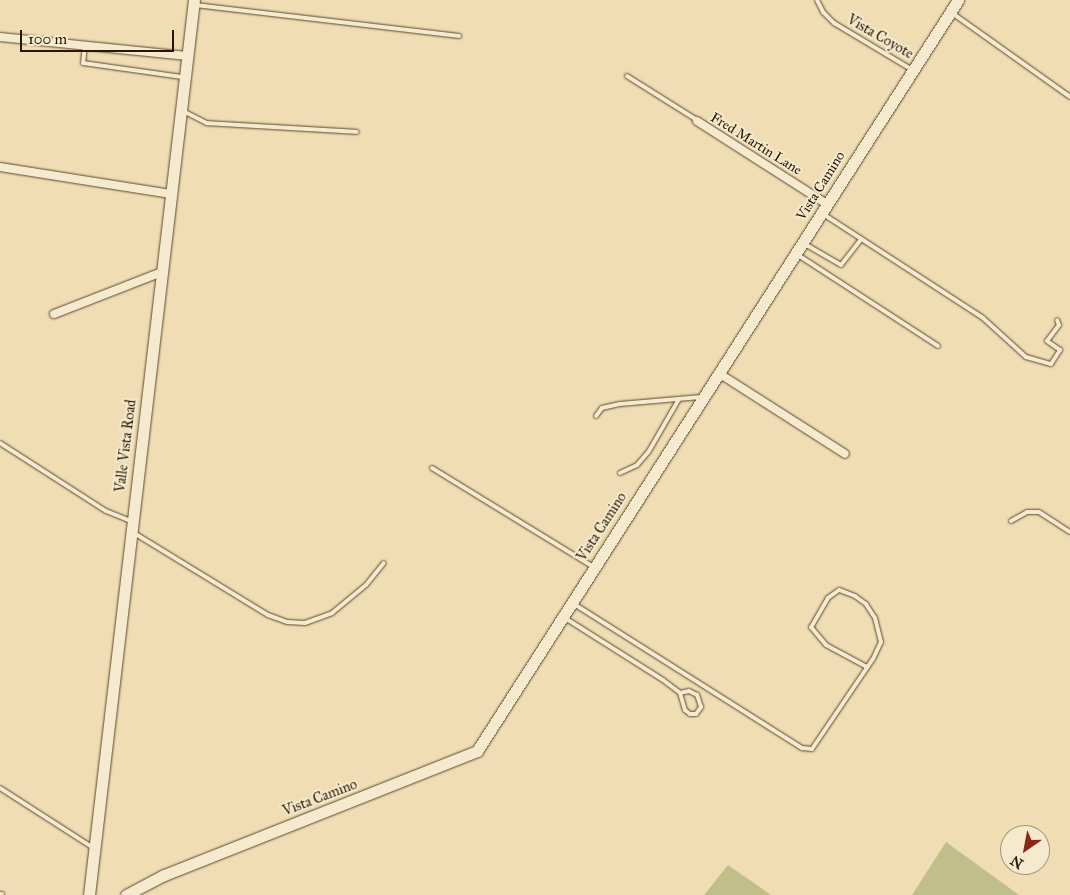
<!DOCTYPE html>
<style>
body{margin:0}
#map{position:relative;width:1070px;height:895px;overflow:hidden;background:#f0ddb4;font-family:"IM FELL Great Primer",serif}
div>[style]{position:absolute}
.green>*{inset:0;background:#c0bf89}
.roads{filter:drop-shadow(0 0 1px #5a482d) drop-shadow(0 0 1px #5a482d)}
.lane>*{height:4px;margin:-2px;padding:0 2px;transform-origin:2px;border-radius:2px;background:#f5e9ce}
.street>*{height:8px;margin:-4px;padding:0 4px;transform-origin:4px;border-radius:4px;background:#f5e9ce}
.secondary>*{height:11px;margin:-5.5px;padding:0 5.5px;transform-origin:5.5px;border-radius:5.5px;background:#f5e9ce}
span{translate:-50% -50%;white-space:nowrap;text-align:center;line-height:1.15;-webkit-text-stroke:4px #f5e9ce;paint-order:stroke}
.street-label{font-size:14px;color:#281700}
.north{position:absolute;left:1000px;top:825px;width:50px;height:50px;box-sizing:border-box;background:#f5e9ce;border:1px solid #a3957c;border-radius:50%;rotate:213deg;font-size:14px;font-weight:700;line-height:20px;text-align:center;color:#281700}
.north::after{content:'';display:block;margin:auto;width:18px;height:22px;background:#8f2418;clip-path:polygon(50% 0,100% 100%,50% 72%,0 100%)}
.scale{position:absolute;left:20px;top:30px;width:154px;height:22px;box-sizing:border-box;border:2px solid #281700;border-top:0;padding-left:6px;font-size:15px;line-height:18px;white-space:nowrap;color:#281700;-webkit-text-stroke:4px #f5e9ce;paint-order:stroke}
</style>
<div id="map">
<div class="green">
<div style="clip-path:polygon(946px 842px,1019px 895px,912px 895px)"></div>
<div style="clip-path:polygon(728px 865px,771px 895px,704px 895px)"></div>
</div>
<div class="roads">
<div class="lane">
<div style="left:817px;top:0;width:13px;rotate:63deg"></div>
<div style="left:823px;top:12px;width:16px;rotate:45deg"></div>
<div style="left:834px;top:23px;width:90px;rotate:30.9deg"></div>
<div style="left:195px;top:5px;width:266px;rotate:6.7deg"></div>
<div style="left:952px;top:13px;width:145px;rotate:35.4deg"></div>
<div style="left:85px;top:45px;width:18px;rotate:96deg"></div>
<div style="left:83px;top:63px;width:100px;rotate:8deg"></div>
<div style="left:627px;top:76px;width:83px;rotate:32.2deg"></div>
<div style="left:183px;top:111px;width:27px;rotate:27deg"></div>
<div style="left:207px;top:123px;width:150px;rotate:3.4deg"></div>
<div style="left:823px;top:214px;width:191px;rotate:33deg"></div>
<div style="left:983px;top:318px;width:58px;rotate:42.2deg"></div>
<div style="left:1026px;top:357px;width:26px;rotate:16deg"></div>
<div style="left:1051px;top:364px;width:17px;rotate:-57deg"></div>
<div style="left:1060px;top:350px;width:16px;rotate:-145deg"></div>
<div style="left:1047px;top:341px;width:20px;rotate:-53deg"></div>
<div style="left:1059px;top:325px;width:5px;rotate:-112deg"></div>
<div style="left:803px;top:243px;width:44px;rotate:30.1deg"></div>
<div style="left:841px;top:265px;width:33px;rotate:-52deg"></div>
<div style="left:798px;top:255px;width:167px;rotate:33deg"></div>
<div style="left:596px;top:416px;width:10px;rotate:-53deg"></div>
<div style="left:602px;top:408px;width:18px;rotate:-13deg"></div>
<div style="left:620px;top:404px;width:81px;rotate:-4.9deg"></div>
<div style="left:0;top:443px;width:126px;rotate:32.7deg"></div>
<div style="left:106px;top:511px;width:27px;rotate:22deg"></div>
<div style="left:432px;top:468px;width:188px;rotate:31.5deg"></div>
<div style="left:620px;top:473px;width:19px;rotate:-25deg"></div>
<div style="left:637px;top:465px;width:18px;rotate:-49deg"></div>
<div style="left:649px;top:451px;width:60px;rotate:-60deg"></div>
<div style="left:1011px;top:521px;width:18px;rotate:-29deg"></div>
<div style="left:1027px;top:512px;width:12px"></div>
<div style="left:1039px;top:512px;width:37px;rotate:33deg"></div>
<div style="left:134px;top:533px;width:157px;rotate:31.5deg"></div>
<div style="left:268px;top:615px;width:20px;rotate:20deg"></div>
<div style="left:287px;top:622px;width:18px;rotate:3deg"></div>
<div style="left:305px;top:623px;width:29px;rotate:-20deg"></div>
<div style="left:332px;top:613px;width:44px;rotate:-39.5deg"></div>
<div style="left:366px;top:585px;width:28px;rotate:-51deg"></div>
<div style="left:574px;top:604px;width:270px;rotate:32.3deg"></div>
<div style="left:802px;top:748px;width:10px;rotate:6deg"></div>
<div style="left:812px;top:749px;width:109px;rotate:-55.9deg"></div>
<div style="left:873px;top:659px;width:19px;rotate:-65deg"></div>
<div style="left:881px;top:642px;width:25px;rotate:-104deg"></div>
<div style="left:875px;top:618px;width:17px;rotate:-123deg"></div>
<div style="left:866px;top:604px;width:14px;rotate:-144deg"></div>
<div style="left:855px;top:596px;width:17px;rotate:-159deg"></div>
<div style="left:839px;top:590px;width:14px;rotate:144deg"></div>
<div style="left:828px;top:598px;width:34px;rotate:120deg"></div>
<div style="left:811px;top:627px;width:23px;rotate:50deg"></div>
<div style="left:826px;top:645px;width:47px;rotate:28.2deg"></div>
<div style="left:565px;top:618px;width:116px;rotate:32.3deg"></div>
<div style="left:663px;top:680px;width:21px;rotate:37deg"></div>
<div style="left:680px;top:693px;width:18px;rotate:74deg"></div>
<div style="left:685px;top:710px;width:6px;rotate:39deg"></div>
<div style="left:690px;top:714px;width:6px"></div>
<div style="left:696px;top:714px;width:9px;rotate:-54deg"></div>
<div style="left:701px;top:707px;width:13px;rotate:-108deg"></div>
<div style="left:697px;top:695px;width:9px;rotate:-153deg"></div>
<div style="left:689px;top:691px;width:9px;rotate:167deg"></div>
<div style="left:0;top:788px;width:109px;rotate:32.7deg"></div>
<div style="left:0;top:894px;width:2px"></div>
</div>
<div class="street">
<div style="left:0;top:37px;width:188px;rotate:5.8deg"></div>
<div style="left:697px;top:121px;width:154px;rotate:32.6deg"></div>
<div style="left:0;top:167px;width:173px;rotate:9deg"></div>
<div style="left:54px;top:314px;width:116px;rotate:-21.3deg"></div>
<div style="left:720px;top:374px;width:148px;rotate:32.6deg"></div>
</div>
<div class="secondary">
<div style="left:89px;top:895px;width:901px;rotate:-83.31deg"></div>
<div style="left:126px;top:895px;width:43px;rotate:-27.8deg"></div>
<div style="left:164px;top:875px;width:337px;rotate:-21.6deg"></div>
<div style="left:477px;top:751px;width:892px;rotate:-57.36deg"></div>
</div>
</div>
<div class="street-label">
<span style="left:880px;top:37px;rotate:30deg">Vista Coyote</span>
<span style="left:756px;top:144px;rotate:32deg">Fred Martin Lane</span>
<span style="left:821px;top:186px;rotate:-58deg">Vista Camino</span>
<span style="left:126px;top:446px;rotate:-83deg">Valle Vista Road</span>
<span style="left:602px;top:527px;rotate:-57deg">Vista Camino</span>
<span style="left:320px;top:798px;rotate:-21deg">Vista Camino</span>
</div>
<div class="north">N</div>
<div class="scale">100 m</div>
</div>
